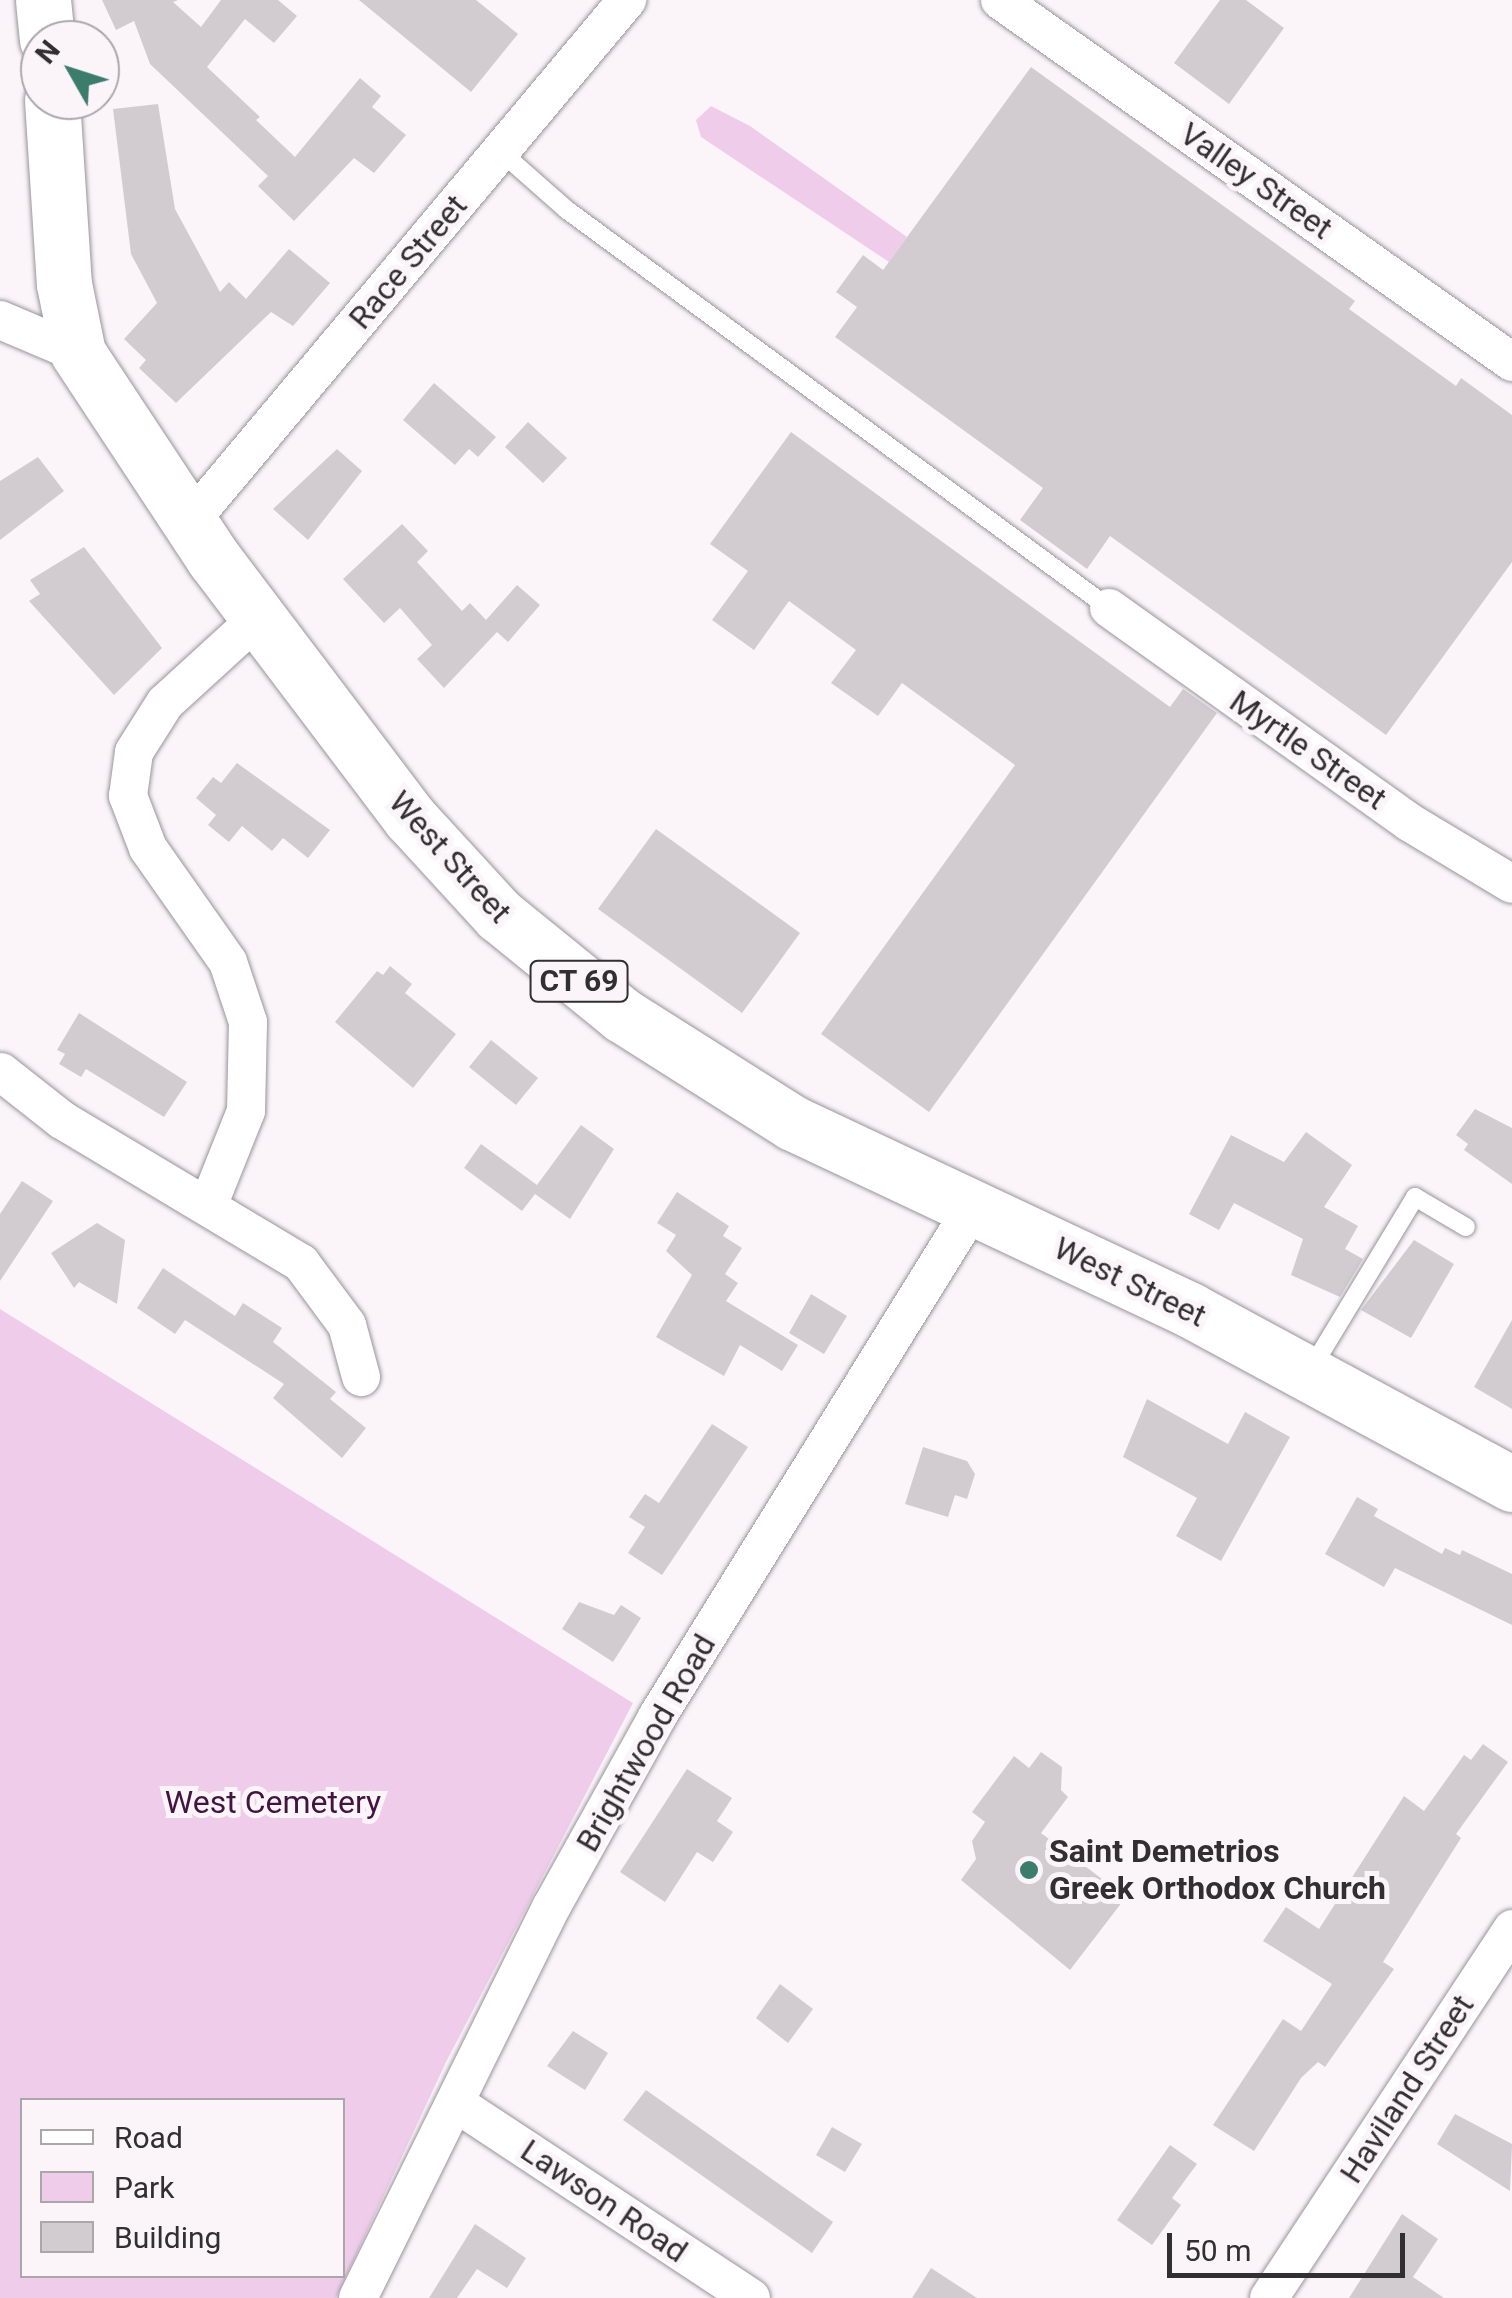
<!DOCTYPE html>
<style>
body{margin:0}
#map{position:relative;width:1512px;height:2298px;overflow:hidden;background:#fbf5fa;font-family:Roboto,sans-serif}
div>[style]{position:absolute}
.green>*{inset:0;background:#efcdea}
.building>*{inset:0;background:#d2ccd1}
.roads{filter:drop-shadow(0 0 2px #9a949a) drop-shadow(0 0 2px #9a949a)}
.lane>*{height:18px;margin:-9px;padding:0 9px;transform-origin:9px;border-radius:9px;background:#fff}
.street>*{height:38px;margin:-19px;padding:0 19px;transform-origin:19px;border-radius:19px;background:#fff}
.primary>*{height:55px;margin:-27.5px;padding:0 27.5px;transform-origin:27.5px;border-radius:27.5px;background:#fff}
.dots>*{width:28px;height:28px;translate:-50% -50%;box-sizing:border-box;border:5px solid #fbf5fa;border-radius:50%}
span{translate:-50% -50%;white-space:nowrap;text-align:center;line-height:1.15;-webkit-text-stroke:10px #fbf5fa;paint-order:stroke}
.shield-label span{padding:2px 8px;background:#fbf5fa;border:2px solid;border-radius:8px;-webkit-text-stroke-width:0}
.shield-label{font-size:30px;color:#312f31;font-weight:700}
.street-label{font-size:32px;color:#312f31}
.park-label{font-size:32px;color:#42143f}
.poi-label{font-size:32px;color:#312f31;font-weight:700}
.left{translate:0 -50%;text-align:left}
.legend{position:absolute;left:20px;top:2098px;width:325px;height:180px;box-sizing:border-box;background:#fbf5fa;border:2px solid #aaa6aa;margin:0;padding:12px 18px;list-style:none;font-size:30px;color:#312f31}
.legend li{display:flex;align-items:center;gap:20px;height:50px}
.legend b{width:50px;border:2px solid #aaa6aa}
.north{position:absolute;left:20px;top:20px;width:100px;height:100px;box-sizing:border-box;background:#fbf5fa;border:2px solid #aaa6aa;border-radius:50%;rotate:309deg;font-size:28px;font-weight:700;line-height:40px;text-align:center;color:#312f31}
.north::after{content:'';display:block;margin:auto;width:35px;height:45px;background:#3c7c6a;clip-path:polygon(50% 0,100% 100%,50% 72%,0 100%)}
.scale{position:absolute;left:1167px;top:2233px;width:238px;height:45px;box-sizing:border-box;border:5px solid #312f31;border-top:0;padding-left:12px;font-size:30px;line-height:35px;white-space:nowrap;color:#312f31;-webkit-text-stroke:8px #fbf5fa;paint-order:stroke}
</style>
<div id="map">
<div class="green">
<div style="clip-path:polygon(711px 106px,750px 126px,907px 237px,889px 262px,701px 137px,696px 120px)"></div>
<div style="clip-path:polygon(evenodd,0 1309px,633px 1703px,446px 2062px,336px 2298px,0 2298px,0 1309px,22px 2100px,342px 2100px,342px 2276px,22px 2276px,22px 2100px)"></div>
</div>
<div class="building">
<div style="clip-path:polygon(102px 0,178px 0,173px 2px,201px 27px,221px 0,278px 0,297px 16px,274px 43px,245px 19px,207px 67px,260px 117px,256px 120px,295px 157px,360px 78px,381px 96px,372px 107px,406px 135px,374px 173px,354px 158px,294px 221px,258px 186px,268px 176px,150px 64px,134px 21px,116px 30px)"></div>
<div style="clip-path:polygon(359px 0,476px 0,518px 34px,471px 92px)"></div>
<div style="clip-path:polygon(1220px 0,1246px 0,1284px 28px,1229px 104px,1174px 63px)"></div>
<div style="clip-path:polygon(1031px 67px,1355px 301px,1349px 309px,1456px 386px,1461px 378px,1512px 415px,1512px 562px,1386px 735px,1110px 536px,1087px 569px,1020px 520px,1043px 488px,835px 337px,857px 307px,836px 292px,863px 255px,883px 270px)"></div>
<div style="clip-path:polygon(158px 104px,175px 209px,220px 292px,229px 282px,246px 299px,289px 249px,330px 283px,293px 326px,271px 312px,176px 403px,139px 368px,146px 360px,124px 339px,157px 303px,131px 254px,113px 109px)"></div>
<div style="clip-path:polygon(434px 383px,496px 437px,478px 457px,469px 449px,455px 465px,403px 420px)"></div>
<div style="clip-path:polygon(528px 422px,567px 458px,543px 483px,505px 447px)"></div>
<div style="clip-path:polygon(791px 432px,1170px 707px,1183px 689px,1217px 713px,929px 1112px,821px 1034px,1015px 765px,902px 683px,878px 716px,831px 683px,856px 650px,789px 601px,754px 650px,712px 620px,748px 571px,710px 544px)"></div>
<div style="clip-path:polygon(337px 449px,362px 471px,308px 540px,273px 509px)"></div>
<div style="clip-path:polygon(38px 457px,64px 491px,0 540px,0 481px)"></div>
<div style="clip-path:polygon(402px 524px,428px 551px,417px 562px,462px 611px,470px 603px,486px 620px,517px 585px,540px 605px,508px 642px,497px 632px,444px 688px,417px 659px,432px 645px,400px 608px,384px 623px,343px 579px)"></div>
<div style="clip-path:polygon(84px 547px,162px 648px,114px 695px,29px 601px,40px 594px,30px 580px)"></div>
<div style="clip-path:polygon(237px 763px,330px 830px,308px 858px,283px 838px,272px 851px,242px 826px,229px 842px,208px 825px,216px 815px,196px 798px,213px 777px,221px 783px)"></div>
<div style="clip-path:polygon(656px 829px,800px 933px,742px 1013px,598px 909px)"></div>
<div style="clip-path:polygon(390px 966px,412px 984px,405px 993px,456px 1034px,413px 1088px,335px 1022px,377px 971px,383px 975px)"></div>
<div style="clip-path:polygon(79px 1013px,187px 1082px,164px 1117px,86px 1069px,81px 1077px,59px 1064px,65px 1054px,57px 1050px)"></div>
<div style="clip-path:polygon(491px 1040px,538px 1078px,516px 1105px,469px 1067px)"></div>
<div style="clip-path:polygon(1475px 1109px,1512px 1128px,1512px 1184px,1464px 1150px,1468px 1144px,1456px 1135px)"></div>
<div style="clip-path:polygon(581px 1125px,614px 1149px,570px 1219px,535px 1194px,522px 1211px,464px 1168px,481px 1144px,537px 1185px)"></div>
<div style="clip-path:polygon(1306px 1132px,1352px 1165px,1324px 1207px,1358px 1226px,1345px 1249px,1363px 1259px,1340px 1297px,1291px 1275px,1303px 1239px,1234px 1203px,1219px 1230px,1189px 1214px,1231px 1135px,1284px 1162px)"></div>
<div style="clip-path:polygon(22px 1181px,53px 1201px,0 1281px,0 1214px)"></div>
<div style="clip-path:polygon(677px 1192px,729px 1226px,723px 1236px,742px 1248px,725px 1274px,738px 1283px,726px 1301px,798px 1345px,782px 1371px,740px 1345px,724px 1376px,656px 1337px,692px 1275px,666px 1251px,676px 1235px,657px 1223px)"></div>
<div style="clip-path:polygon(97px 1223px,125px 1240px,117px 1304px,79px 1282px,74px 1288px,51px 1253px)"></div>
<div style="clip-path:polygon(1414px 1240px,1454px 1264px,1411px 1338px,1361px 1310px)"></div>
<div style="clip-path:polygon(163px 1268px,235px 1316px,243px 1303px,282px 1328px,273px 1342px,336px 1392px,330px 1399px,366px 1428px,342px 1458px,273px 1398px,284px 1384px,185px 1320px,175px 1334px,137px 1308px)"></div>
<div style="clip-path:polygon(811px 1294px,847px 1316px,824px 1354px,789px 1333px)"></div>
<div style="clip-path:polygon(1512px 1320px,1512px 1409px,1474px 1387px)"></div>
<div style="clip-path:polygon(1147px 1399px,1228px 1444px,1245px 1412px,1290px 1437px,1221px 1561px,1176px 1536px,1197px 1498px,1123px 1457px)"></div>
<div style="clip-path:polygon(712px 1424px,748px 1447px,662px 1575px,628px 1553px,645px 1527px,629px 1517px,645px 1494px,659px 1503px)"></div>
<div style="clip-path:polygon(923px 1447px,967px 1461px,975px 1474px,967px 1499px,955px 1495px,948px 1517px,905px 1504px)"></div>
<div style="clip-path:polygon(1357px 1497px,1378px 1509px,1374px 1516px,1442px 1554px,1445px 1548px,1460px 1555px,1462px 1550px,1512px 1574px,1512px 1625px,1395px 1568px,1384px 1587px,1325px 1554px)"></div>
<div style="clip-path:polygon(579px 1602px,614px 1615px,621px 1605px,641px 1618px,613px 1662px,562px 1629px)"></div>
<div style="clip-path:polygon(1483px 1744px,1508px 1762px,1456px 1834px,1461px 1838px,1383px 1962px,1394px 1969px,1325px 2067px,1318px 2062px,1301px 2078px,1254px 2151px,1213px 2125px,1283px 2019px,1301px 2031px,1332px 1984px,1263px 1941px,1286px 1907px,1319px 1929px,1404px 1796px,1424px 1811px,1464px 1755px,1471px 1760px)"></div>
<div style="clip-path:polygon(1041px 1752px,1062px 1767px,1061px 1790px,1068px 1797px,1041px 1833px,1126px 1897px,1070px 1970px,961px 1880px,976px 1859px,972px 1841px,985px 1822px,972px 1812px,1014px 1756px,1029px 1768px)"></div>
<div style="clip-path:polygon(687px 1769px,732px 1798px,717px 1821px,733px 1832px,713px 1862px,697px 1852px,665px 1902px,620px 1872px)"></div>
<div style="clip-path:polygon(780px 1984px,813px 2009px,788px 2043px,756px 2018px)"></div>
<div style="clip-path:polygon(573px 2031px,608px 2053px,585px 2090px,547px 2066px)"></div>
<div style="clip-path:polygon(646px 2090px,833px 2222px,812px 2253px,623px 2120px)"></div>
<div style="clip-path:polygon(1455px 2114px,1512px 2144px,1510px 2191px,1437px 2144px)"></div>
<div style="clip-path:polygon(832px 2127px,862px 2144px,845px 2172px,816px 2155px)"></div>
<div style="clip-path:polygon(1170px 2145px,1197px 2164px,1172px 2198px,1181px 2205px,1152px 2245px,1117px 2220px)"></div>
<div style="clip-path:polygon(1402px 2214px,1438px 2239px,1413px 2277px,1444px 2298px,1349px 2298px)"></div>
<div style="clip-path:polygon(475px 2224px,526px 2258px,507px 2288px,477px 2269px,457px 2298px,429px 2298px)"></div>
<div style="clip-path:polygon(931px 2268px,977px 2298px,912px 2298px)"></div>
</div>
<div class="roads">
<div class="lane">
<div style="left:500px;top:151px;width:89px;rotate:41.4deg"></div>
<div style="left:567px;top:210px;width:672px;rotate:36.29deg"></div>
<div style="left:1311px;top:1369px;width:201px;rotate:-58.8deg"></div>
<div style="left:1415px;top:1197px;width:59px;rotate:30.5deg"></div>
</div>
<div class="street">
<div style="left:1000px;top:0;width:627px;rotate:35.26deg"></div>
<div style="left:0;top:320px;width:85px;rotate:22.9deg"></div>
<div style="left:188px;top:524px;width:684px;rotate:-50.04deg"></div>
<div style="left:1109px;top:608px;width:369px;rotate:35.5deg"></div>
<div style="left:1409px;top:822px;width:120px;rotate:31deg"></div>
<div style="left:1px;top:1072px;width:78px;rotate:38.2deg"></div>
<div style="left:62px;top:1120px;width:279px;rotate:30.9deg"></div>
<div style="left:301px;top:1263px;width:77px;rotate:53.4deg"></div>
<div style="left:347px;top:1325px;width:54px;rotate:74.9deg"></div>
<div style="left:208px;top:1206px;width:102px;rotate:-68.2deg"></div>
<div style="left:246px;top:1111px;width:89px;rotate:-88.7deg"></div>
<div style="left:248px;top:1022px;width:63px;rotate:-108.4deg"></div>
<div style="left:228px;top:962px;width:139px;rotate:-125.1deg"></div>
<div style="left:148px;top:848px;width:56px;rotate:-111deg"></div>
<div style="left:128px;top:796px;width:44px;rotate:-82.2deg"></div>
<div style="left:134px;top:752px;width:58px;rotate:-57.7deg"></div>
<div style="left:165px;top:703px;width:126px;rotate:-42.4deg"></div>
<div style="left:457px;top:2104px;width:352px;rotate:33.4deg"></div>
<div style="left:358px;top:2298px;width:437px;rotate:-63.7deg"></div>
<div style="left:552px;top:1906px;width:216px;rotate:-60.9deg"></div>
<div style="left:657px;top:1717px;width:598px;rotate:-58.2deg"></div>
<div style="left:1269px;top:2298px;width:442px;rotate:-56.6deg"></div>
</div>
<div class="primary">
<div style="left:43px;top:0;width:40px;rotate:84.3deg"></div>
<div style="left:52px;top:100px;width:184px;rotate:86.3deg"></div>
<div style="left:64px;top:284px;width:70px;rotate:78.5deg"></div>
<div style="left:78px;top:353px;width:247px;rotate:56.6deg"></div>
<div style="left:214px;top:559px;width:325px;rotate:52.9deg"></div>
<div style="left:410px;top:818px;width:132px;rotate:47.5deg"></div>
<div style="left:499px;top:915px;width:159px;rotate:39.1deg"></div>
<div style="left:622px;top:1015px;width:202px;rotate:32.3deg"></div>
<div style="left:793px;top:1123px;width:439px;rotate:25.2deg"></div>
<div style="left:1190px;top:1310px;width:366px;rotate:28.4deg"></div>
</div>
</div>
<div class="dots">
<div style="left:1029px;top:1870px;background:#3c7c6a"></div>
</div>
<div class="shield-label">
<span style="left:579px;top:981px">CT 69</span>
</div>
<div class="street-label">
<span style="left:1256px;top:181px;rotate:35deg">Valley Street</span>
<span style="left:408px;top:262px;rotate:-50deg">Race Street</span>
<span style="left:1308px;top:750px;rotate:35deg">Myrtle Street</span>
<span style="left:450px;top:857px;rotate:48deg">West Street</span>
<span style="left:1130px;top:1282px;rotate:26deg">West Street</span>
<span style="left:646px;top:1743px;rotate:-60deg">Brightwood Road</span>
<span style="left:1407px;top:2089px;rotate:-57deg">Haviland Street</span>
<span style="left:604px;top:2201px;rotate:34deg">Lawson Road</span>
</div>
<div class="park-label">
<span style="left:273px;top:1802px">West Cemetery</span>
</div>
<div class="poi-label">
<span class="left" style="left:1049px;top:1870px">Saint Demetrios<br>Greek Orthodox Church</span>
</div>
<ul class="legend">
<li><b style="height:12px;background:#fff"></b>Road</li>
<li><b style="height:28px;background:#efcdea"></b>Park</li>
<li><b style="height:28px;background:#d2ccd1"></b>Building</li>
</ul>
<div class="north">N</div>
<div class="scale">50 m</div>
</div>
